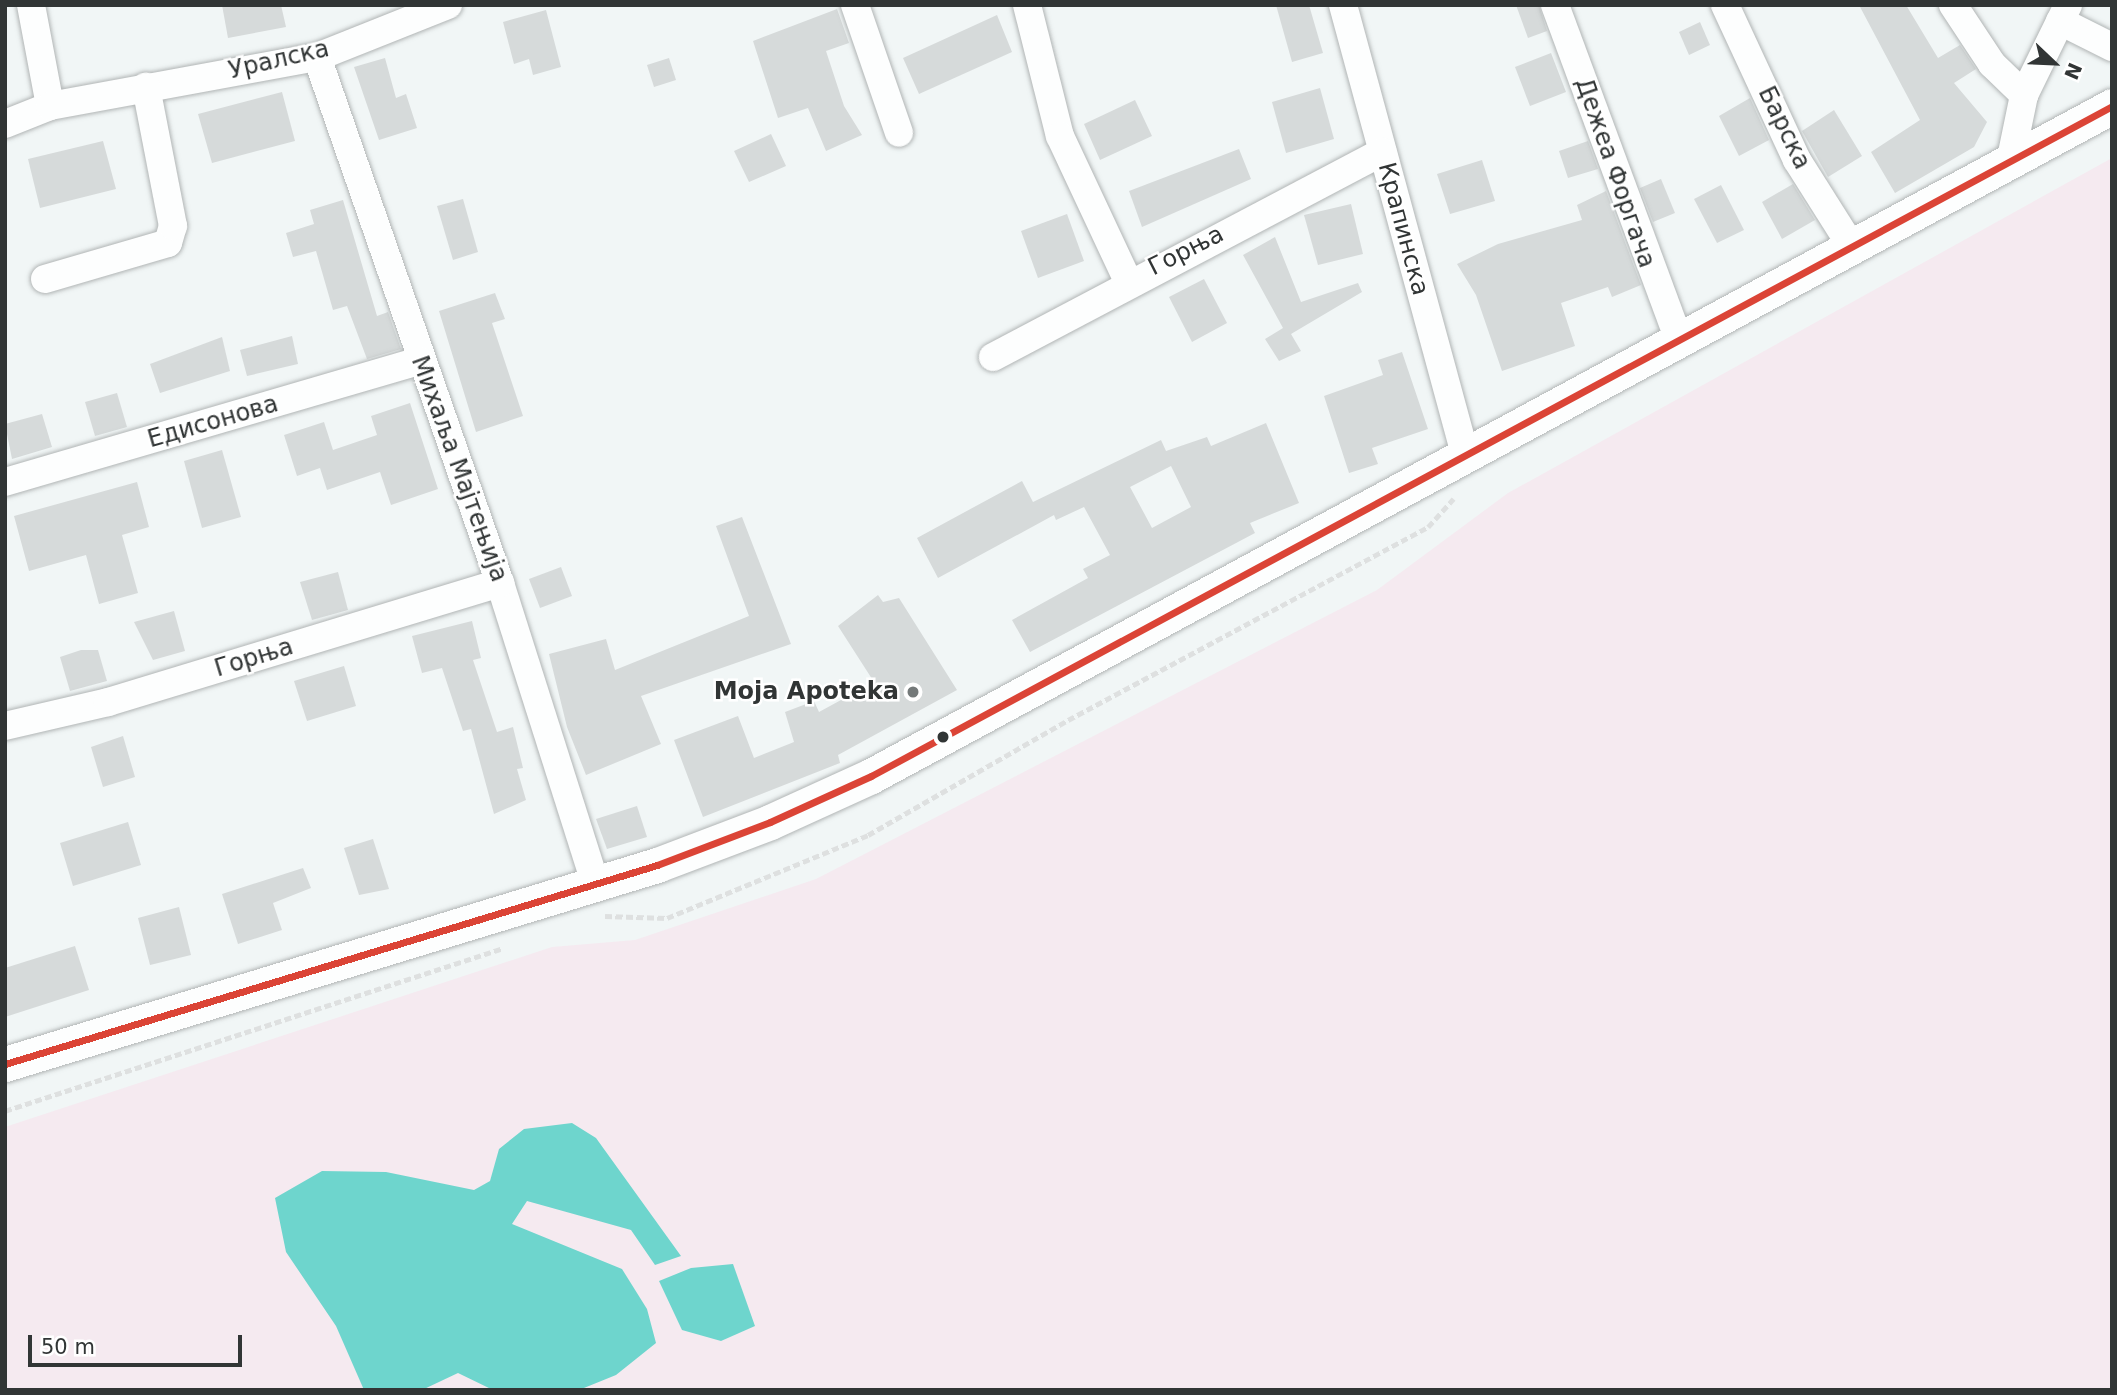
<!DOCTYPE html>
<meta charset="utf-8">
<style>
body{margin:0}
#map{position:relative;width:2117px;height:1395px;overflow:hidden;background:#f1f6f6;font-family:"DejaVu Sans",sans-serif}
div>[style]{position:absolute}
.green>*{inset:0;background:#f5eaf0}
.water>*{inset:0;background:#6ed5cd}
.building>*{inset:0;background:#d6dada}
.path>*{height:4.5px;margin-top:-2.25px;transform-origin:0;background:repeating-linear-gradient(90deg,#dee0e0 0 7px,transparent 0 10.5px)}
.roads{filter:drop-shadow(0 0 2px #b1b5b5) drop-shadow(0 0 2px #b1b5b5)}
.minor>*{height:28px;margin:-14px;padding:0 14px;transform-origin:14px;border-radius:14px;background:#fdfefe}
.major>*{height:35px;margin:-17.5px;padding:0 17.5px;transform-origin:17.5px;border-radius:17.5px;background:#fdfefe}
.bus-1>*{height:7px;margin:-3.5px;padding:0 3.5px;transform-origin:3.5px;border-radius:3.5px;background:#db4436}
.dots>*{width:19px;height:19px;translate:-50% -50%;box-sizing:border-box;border:4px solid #fff;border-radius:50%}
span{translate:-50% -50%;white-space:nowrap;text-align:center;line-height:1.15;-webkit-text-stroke:5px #fff;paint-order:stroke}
.street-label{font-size:24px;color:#313535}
.poi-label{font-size:24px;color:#313535;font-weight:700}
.right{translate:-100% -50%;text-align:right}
.frame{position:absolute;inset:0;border:7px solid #313535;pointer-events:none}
.north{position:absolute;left:2019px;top:28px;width:70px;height:70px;-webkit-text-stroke:5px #fff;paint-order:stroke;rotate:113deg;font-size:19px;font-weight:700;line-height:28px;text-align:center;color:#313535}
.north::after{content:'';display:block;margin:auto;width:24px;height:32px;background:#313535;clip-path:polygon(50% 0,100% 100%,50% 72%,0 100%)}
.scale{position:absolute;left:28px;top:1335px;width:214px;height:32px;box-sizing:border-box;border:4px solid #313535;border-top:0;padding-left:9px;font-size:21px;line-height:24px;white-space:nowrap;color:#313535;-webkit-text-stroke:5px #fff;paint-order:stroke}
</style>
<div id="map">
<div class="green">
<div style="clip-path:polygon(2112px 158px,2112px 1390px,5px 1390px,5px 1127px,552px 947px,635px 940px,816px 879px,1377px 590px,1508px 493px)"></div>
</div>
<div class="water">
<div style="clip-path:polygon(572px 1123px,596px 1138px,681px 1256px,655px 1265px,631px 1230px,527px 1201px,512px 1224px,622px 1269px,647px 1309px,656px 1343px,616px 1375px,579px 1390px,493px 1390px,458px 1373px,422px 1390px,364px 1390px,336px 1326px,286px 1252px,275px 1198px,322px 1171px,386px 1172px,474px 1190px,490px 1181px,499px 1149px,524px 1129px)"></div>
<div style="clip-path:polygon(733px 1264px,755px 1326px,721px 1341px,682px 1330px,659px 1281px,691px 1268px)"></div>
</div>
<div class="building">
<div style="clip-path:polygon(222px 5px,281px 5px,286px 27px,228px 38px)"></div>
<div style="clip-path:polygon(1276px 5px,1309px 5px,1323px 53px,1292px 62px)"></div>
<div style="clip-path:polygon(1516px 5px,1539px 5px,1547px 31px,1528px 38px)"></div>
<div style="clip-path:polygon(1859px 5px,1906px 5px,1938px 58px,1960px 45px,1976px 69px,1954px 83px,1987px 122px,1974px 147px,1895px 193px,1871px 152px,1920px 120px)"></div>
<div style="clip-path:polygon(837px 9px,849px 43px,826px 51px,844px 106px,862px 135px,826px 151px,808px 108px,778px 118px,753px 41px)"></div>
<div style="clip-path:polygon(546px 10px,561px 67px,533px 75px,529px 59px,514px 64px,503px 22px)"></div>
<div style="clip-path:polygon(997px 15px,1012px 52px,919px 94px,903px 58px)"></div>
<div style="clip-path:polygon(1700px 22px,1710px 45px,1689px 55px,1679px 32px)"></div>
<div style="clip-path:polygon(1551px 53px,1566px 92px,1530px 106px,1515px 67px)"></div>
<div style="clip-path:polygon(385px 58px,396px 98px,406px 94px,417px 128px,379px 140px,354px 67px)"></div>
<div style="clip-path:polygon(669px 58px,676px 80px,654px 87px,647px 65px)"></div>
<div style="clip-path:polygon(1320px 88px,1334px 139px,1286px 153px,1272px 102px)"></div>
<div style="clip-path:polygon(282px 92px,295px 141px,212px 163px,198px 114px)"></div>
<div style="clip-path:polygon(1750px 98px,1769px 140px,1739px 156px,1719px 116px)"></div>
<div style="clip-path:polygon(1135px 100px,1152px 136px,1100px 160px,1084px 124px)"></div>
<div style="clip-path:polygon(1834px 110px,1862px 156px,1828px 177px,1802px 131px)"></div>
<div style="clip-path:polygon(771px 134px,786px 166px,749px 182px,734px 151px)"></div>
<div style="clip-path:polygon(103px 141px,116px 189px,40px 208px,28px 159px)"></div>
<div style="clip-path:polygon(1588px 141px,1598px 169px,1568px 178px,1559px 151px)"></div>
<div style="clip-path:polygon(1239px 149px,1251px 179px,1142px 227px,1129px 191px)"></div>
<div style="clip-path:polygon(1482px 160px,1495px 201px,1450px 214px,1437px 174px)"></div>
<div style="clip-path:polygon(1661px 179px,1675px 213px,1653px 222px,1640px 188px)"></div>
<div style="clip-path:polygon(1793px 184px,1815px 220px,1782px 239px,1762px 202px)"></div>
<div style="clip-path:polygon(1721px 185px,1744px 230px,1717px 243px,1694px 199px)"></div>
<div style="clip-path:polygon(1606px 191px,1641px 285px,1612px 297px,1608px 287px,1561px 303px,1575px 346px,1502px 371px,1476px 295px,1457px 264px,1498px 244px,1582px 220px,1577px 205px)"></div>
<div style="clip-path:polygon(463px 199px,478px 252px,453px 260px,437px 206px)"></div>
<div style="clip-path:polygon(343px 200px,377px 316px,388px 312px,401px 349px,367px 359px,347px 306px,333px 310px,316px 251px,293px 257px,286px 233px,314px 224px,310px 210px)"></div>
<div style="clip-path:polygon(1351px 204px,1363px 254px,1318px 265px,1304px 215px)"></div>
<div style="clip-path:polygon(1067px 214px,1084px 261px,1038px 278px,1021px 231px)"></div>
<div style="clip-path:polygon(1275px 237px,1301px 302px,1358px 283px,1362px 292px,1291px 334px,1301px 351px,1279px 361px,1265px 339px,1283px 328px,1243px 255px)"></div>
<div style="clip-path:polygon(1204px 279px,1227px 323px,1192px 342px,1169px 297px)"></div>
<div style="clip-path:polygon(495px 293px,505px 319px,492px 323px,523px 416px,476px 432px,439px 311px)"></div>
<div style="clip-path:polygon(292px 336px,298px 364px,247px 376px,240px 350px)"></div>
<div style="clip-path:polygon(222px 337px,230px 371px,160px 393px,150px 364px)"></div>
<div style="clip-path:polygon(1402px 352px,1428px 429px,1372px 448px,1378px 464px,1349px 473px,1324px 396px,1383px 375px,1378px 360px)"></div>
<div style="clip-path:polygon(117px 393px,127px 427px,95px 436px,85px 402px)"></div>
<div style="clip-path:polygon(410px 403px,438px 489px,391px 505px,380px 472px,327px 490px,320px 468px,297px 476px,284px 435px,324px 422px,333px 450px,377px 435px,371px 416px)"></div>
<div style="clip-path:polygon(42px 414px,52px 447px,12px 459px,5px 424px)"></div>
<div style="clip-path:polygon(evenodd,1266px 423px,1299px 503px,1250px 523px,1255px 533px,1030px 652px,1012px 620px,1088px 578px,1083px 569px,1110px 555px,1084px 507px,1056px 520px,1054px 515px,938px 578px,917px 538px,1022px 481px,1033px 502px,1161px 440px,1166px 451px,1207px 437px,1211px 446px,1266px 423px,1171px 466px,1191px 507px,1152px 528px,1130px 487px,1171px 466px)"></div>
<div style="clip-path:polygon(222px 450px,241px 517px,202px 528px,184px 461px)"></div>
<div style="clip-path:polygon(137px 482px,149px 527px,122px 535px,138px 593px,99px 604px,86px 555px,29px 571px,14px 516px)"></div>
<div style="clip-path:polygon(742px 517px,791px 644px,641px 696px,661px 744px,586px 775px,567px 727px,549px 654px,606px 639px,615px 670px,749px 616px,716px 526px)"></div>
<div style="clip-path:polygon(561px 567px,572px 596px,540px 608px,529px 579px)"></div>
<div style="clip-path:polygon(338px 572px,348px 610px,312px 620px,300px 582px)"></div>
<div style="clip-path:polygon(878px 595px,883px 602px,899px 598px,957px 690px,838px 755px,840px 763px,703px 817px,674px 740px,738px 716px,754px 758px,794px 742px,785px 712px,814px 701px,819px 712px,874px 682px,838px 626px)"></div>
<div style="clip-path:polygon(174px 611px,185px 651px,153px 660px,134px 622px)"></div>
<div style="clip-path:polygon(472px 621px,481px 658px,473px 660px,497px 732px,513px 727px,523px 768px,517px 769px,526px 800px,494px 814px,471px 729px,463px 731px,442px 668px,422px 673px,412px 636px)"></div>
<div style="clip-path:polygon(81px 650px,98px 650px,107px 681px,70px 691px,60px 657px)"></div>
<div style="clip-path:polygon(344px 666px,356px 706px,307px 721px,294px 681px)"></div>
<div style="clip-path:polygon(123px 736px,135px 777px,103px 787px,91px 747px)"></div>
<div style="clip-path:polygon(637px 806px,647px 837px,607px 849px,596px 819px)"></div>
<div style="clip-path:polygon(128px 822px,141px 865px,73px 886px,60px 843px)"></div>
<div style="clip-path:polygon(373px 839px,389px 889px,359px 895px,344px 848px)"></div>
<div style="clip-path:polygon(303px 868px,311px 888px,273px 903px,282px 930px,238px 944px,222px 894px)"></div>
<div style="clip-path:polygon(179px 907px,191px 955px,150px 965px,138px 918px)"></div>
<div style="clip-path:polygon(75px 946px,89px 990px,5px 1017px,5px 968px)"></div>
</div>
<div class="path">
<div style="left:605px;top:916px;width:62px;rotate:1.8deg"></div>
<div style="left:667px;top:918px;width:217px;rotate:-22.4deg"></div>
<div style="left:868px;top:835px;width:231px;rotate:-29.9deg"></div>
<div style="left:1068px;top:720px;width:408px;rotate:-28.2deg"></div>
<div style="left:1428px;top:527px;width:38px;rotate:-48deg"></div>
<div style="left:5px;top:1111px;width:524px;rotate:-18.12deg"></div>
</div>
<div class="roads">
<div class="minor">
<div style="left:31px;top:5px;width:103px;rotate:79.3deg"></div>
<div style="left:855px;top:5px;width:135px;rotate:71deg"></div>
<div style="left:1027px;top:5px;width:135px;rotate:75.9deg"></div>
<div style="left:1060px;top:136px;width:160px;rotate:64.9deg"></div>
<div style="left:1343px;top:5px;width:464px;rotate:74.8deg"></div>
<div style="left:1555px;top:5px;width:357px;rotate:69.7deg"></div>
<div style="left:1725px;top:5px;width:171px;rotate:65.1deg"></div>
<div style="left:1797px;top:160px;width:103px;rotate:57.7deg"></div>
<div style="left:1953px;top:5px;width:71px;rotate:56.5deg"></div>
<div style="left:1992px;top:64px;width:45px;rotate:44.1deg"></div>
<div style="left:2060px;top:21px;width:58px;rotate:26.6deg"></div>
<div style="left:317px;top:57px;width:557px;rotate:70.82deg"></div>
<div style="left:500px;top:583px;width:315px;rotate:72.4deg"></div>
<div style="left:5px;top:124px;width:48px;rotate:-21.8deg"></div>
<div style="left:50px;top:106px;width:271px;rotate:-10.4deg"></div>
<div style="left:317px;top:57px;width:141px;rotate:-21.7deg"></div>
<div style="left:2011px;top:158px;width:64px;rotate:-78.3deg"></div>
<div style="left:2024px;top:95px;width:100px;rotate:-63.9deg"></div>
<div style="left:45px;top:279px;width:128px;rotate:-16.3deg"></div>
<div style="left:168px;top:243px;width:18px;rotate:-74deg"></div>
<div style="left:173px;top:226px;width:142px;rotate:-101deg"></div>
<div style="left:993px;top:357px;width:440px;rotate:-27.8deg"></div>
<div style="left:5px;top:482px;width:432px;rotate:-16.3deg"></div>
<div style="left:5px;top:726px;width:106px;rotate:-13.1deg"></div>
<div style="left:108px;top:702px;width:410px;rotate:-16.9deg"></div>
</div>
<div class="major">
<div style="left:5px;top:1064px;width:682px;rotate:-16.97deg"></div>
<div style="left:657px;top:865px;width:121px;rotate:-20.8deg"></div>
<div style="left:770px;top:822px;width:111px;rotate:-24.5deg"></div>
<div style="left:871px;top:776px;width:1410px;rotate:-28.36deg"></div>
</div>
</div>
<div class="bus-1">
<div style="left:5px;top:1064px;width:682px;rotate:-16.97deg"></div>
<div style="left:657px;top:865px;width:121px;rotate:-20.8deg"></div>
<div style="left:770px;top:822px;width:111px;rotate:-24.5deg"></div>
<div style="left:871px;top:776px;width:1410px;rotate:-28.36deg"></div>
</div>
<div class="dots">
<div style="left:913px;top:692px;background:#747979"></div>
<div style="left:943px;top:737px;background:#313535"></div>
</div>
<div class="street-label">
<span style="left:279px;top:60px;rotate:-13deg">Уралска</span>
<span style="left:1784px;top:128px;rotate:64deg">Барска</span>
<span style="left:1615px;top:173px;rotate:71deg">Дежеа Форгача</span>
<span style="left:1403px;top:229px;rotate:75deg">Крапинска</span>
<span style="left:1186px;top:251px;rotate:-27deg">Горња</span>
<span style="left:213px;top:422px;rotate:-16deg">Едисонова</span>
<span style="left:459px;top:469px;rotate:70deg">Михаља Мајтењија</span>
<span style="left:254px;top:658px;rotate:-17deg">Горња</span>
</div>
<div class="poi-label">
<span class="right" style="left:899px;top:692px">Moja Apoteka</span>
</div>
<div class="frame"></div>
<div class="north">N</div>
<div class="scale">50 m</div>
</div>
